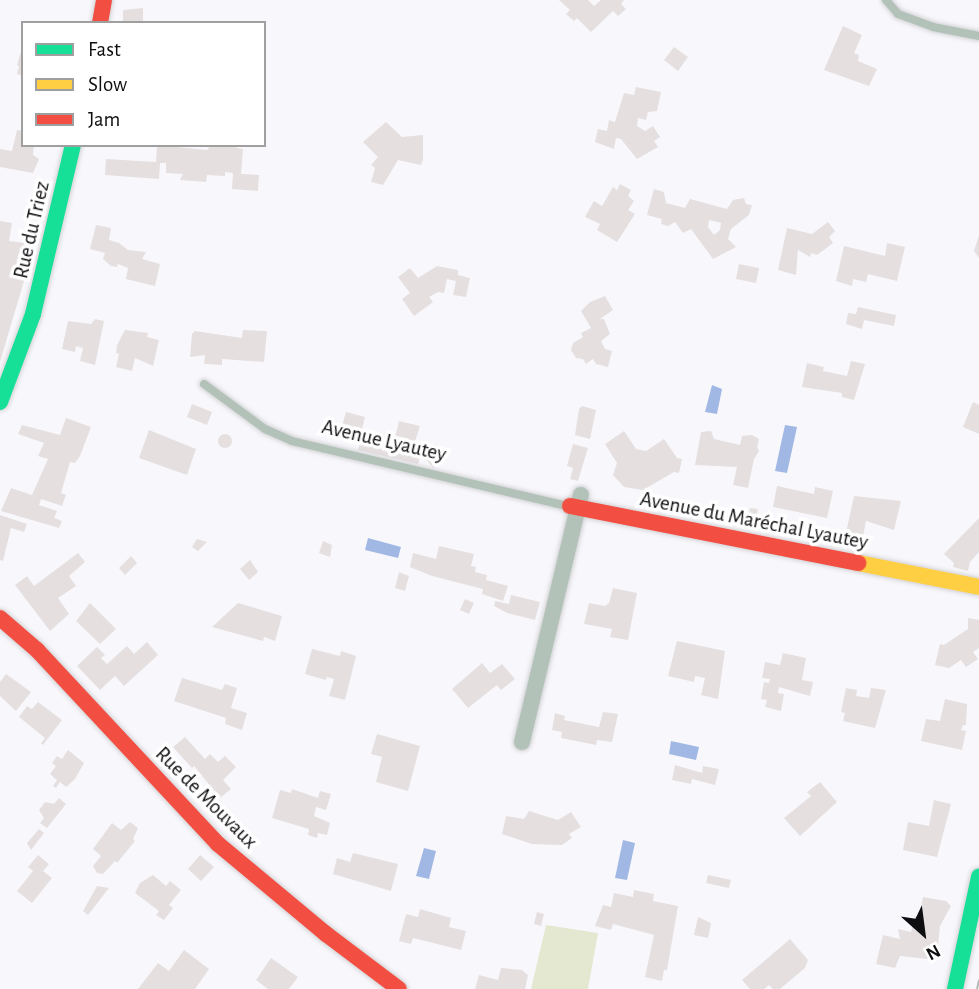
<!DOCTYPE html>
<meta charset="utf-8">
<style>
body{margin:0}
#map{position:relative;width:979px;height:989px;overflow:hidden;background:#f8f8fc;font-family:"Alegreya Sans",sans-serif}
div>[style]{position:absolute}
.green>*{inset:0;background:#e5e8d0}
.water>*{inset:0;background:#a2b8e4}
.building>*{inset:0;background:#e5dfdf}
.round{border-radius:50%}
.roads{filter:drop-shadow(0 0 2px #d3d3d6) drop-shadow(0 0 2px #d3d3d6)}
.lane>*{height:8px;margin:-4px;padding:0 4px;transform-origin:4px;border-radius:4px;background:#b3c2b9}
.street>*{height:16px;margin:-8px;padding:0 8px;transform-origin:8px;border-radius:8px;background:#b3c2b9}
.fast>*{height:16px;margin:-8px;padding:0 8px;transform-origin:8px;border-radius:8px;background:#16e098}
.slow>*{height:16px;margin:-8px;padding:0 8px;transform-origin:8px;border-radius:8px;background:#ffcf43}
.jam>*{height:16px;margin:-8px;padding:0 8px;transform-origin:8px;border-radius:8px;background:#f24e42}
.tram>*{height:2px;margin:-1px;padding:0 1px;transform-origin:1px;border-radius:1px;background:#b2bbb7}
span{translate:-50% -50%;white-space:nowrap;text-align:center;line-height:1.15;-webkit-text-stroke:7px #fff;paint-order:stroke}
.street-label{font-size:21px;color:#0e0e11}
.legend{position:absolute;left:21px;top:21px;width:245px;height:126px;box-sizing:border-box;background:#fff;border:2px solid #9f9fa0;margin:0;padding:9px 12px;list-style:none;font-size:21px;color:#0e0e11}
.legend li{display:flex;align-items:center;gap:14px;height:35px}
.legend b{width:35px;border:2px solid #9f9fa0}
.north{position:absolute;left:888px;top:898px;width:70px;height:70px;-webkit-text-stroke:5px #fff;paint-order:stroke;rotate:152deg;font-size:19px;font-weight:700;line-height:28px;text-align:center;color:#0e0e11}
.north::after{content:'';display:block;margin:auto;width:24px;height:32px;background:#0e0e11;clip-path:polygon(50% 0,100% 100%,50% 72%,0 100%)}
</style>
<div id="map">
<div class="green">
<div style="clip-path:polygon(546px 925px,598px 933px,588px 989px,531px 989px)"></div>
</div>
<div class="water">
<div style="clip-path:polygon(712px 385px,722px 389px,717px 414px,705px 412px)"></div>
<div style="clip-path:polygon(785px 425px,797px 427px,787px 473px,775px 471px)"></div>
<div style="clip-path:polygon(368px 538px,401px 547px,398px 558px,365px 550px)"></div>
<div style="clip-path:polygon(671px 741px,699px 747px,696px 760px,669px 754px)"></div>
<div style="clip-path:polygon(623px 840px,635px 843px,627px 880px,615px 878px)"></div>
<div style="clip-path:polygon(424px 848px,436px 851px,429px 879px,416px 876px)"></div>
</div>
<div class="building">
<div style="clip-path:polygon(559px 0,588px 0,594px 6px,601px 0,624px 0,621px 4px,626px 9px,618px 16px,613px 11px,591px 32px,577px 18px,574px 21px,566px 14px,570px 10px)"></div>
<div style="clip-path:polygon(143px 8px,143px 22px,123px 23px,123px 10px)"></div>
<div style="clip-path:polygon(843px 26px,862px 35px,854px 53px,859px 55px,858px 61px,877px 69px,869px 86px,824px 70px)"></div>
<div style="clip-path:polygon(23px 45px,23px 76px,17px 74px,19px 66px,17px 65px)"></div>
<div style="clip-path:polygon(674px 47px,688px 57px,678px 71px,664px 60px)"></div>
<div style="clip-path:polygon(636px 87px,661px 92px,657px 111px,648px 112px,646px 120px,638px 118px,637px 126px,645px 131px,653px 126px,660px 137px,654px 141px,658px 147px,637px 159px,621px 139px,616px 138px,614px 149px,595px 142px,598px 129px,607px 131px,609px 120px,615px 122px,624px 93px,634px 95px)"></div>
<div style="clip-path:polygon(386px 122px,402px 137px,423px 135px,423px 160px,421px 165px,398px 160px,383px 185px,371px 182px,375px 168px,371px 165px,378px 157px,363px 142px)"></div>
<div style="clip-path:polygon(17px 130px,23px 131px,23px 145px,34px 145px,33px 155px,39px 159px,33px 173px,0 167px,0 149px,12px 151px)"></div>
<div style="clip-path:polygon(157px 145px,207px 150px,211px 145px,237px 145px,237px 148px,243px 149px,241px 174px,259px 175px,258px 191px,232px 189px,233px 173px,225px 172px,225px 176px,207px 175px,206px 182px,180px 180px,183px 174px,166px 173px,166px 163px,160px 163px,159px 179px,105px 175px,106px 159px,156px 162px)"></div>
<div style="clip-path:polygon(620px 184px,631px 190px,628px 196px,634px 201px,628px 210px,635px 214px,617px 242px,597px 230px,600px 224px,585px 217px,594px 201px,602px 206px,613px 187px,617px 190px)"></div>
<div style="clip-path:polygon(evenodd,654px 189px,664px 192px,666px 203px,685px 208px,690px 199px,727px 209px,733px 200px,744px 198px,746px 204px,752px 205px,749px 215px,731px 229px,728px 239px,736px 247px,713px 259px,691px 229px,683px 233px,675px 222px,668px 226px,661px 224px,662px 219px,647px 215px,654px 189px,709px 220px,721px 223px,720px 230px,714px 235px,708px 227px,709px 220px)"></div>
<div style="clip-path:polygon(0 221px,12px 223px,9px 241px,35px 244px,0 362px)"></div>
<div style="clip-path:polygon(828px 222px,835px 231px,829px 237px,833px 243px,817px 255px,811px 253px,810px 257px,798px 250px,796px 275px,778px 270px,787px 228px,812px 234px)"></div>
<div style="clip-path:polygon(96px 225px,111px 228px,109px 240px,119px 243px,128px 250px,146px 252px,142px 259px,160px 264px,155px 286px,126px 279px,128px 268px,118px 264px,117px 267px,111px 266px,103px 259px,105px 253px,90px 249px)"></div>
<div style="clip-path:polygon(979px 235px,979px 258px,974px 251px)"></div>
<div style="clip-path:polygon(887px 243px,905px 247px,897px 281px,868px 274px,866px 282px,853px 279px,852px 286px,836px 281px,844px 246px,885px 256px)"></div>
<div style="clip-path:polygon(739px 264px,759px 268px,756px 283px,736px 279px)"></div>
<div style="clip-path:polygon(437px 266px,458px 270px,458px 275px,470px 278px,466px 297px,453px 295px,456px 281px,447px 279px,444px 293px,438px 292px,429px 297px,433px 302px,414px 316px,402px 299px,410px 293px,398px 277px,410px 268px,418px 278px)"></div>
<div style="clip-path:polygon(605px 296px,613px 310px,600px 319px,604px 319px,610px 334px,601px 341px,605px 349px,612px 351px,608px 367px,596px 364px,593px 359px,586px 364px,583px 359px,576px 358px,571px 350px,573px 343px,583px 337px,581px 333px,591px 328px,581px 311px,590px 302px)"></div>
<div style="clip-path:polygon(858px 307px,896px 315px,894px 326px,864px 320px,862px 329px,846px 324px,848px 313px,856px 314px)"></div>
<div style="clip-path:polygon(95px 319px,104px 321px,95px 365px,80px 361px,83px 348px,76px 346px,75px 352px,62px 349px,68px 321px,91px 324px)"></div>
<div style="clip-path:polygon(125px 330px,148px 333px,147px 337px,159px 340px,153px 366px,135px 358px,132px 371px,116px 367px,119px 354px,116px 353px,117px 345px)"></div>
<div style="clip-path:polygon(243px 330px,267px 331px,264px 362px,222px 359px,222px 365px,204px 364px,205px 355px,190px 357px,192px 334px,195px 331px,242px 338px)"></div>
<div style="clip-path:polygon(851px 361px,865px 364px,854px 400px,842px 397px,842px 393px,802px 387px,807px 363px,824px 367px,823px 371px,847px 376px)"></div>
<div style="clip-path:polygon(973px 402px,979px 405px,979px 434px,963px 427px)"></div>
<div style="clip-path:polygon(192px 404px,212px 412px,207px 425px,187px 417px)"></div>
<div style="clip-path:polygon(582px 406px,596px 410px,590px 439px,575px 435px,579px 409px)"></div>
<div style="clip-path:polygon(346px 412px,365px 417px,361px 433px,394px 442px,399px 421px,420px 426px,412px 451px,421px 453px,418px 464px,358px 450px,360px 442px,339px 436px)"></div>
<div style="clip-path:polygon(66px 418px,91px 427px,80px 456px,75px 463px,70px 462px,61px 493px,66px 495px,62px 506px,41px 499px,39px 505px,57px 511px,54px 518px,62px 521px,59px 528px,1px 511px,11px 488px,32px 495px,48px 459px,38px 456px,44px 443px,18px 434px,22px 425px,60px 435px)"></div>
<div style="clip-path:polygon(149px 430px,196px 449px,187px 475px,139px 458px)"></div>
<div style="clip-path:polygon(624px 431px,636px 449px,646px 451px,664px 439px,677px 458px,682px 459px,679px 473px,674px 472px,643px 490px,624px 487px,613px 475px,617px 463px,605px 444px)"></div>
<div style="clip-path:polygon(711px 431px,714px 439px,740px 445px,742px 436px,752px 435px,759px 439px,757px 447px,759px 451px,754px 459px,748px 488px,733px 485px,737px 467px,695px 465px,701px 432px)"></div>
<div class="round" style="left:218px;top:434px;width:14px;height:14px"></div>
<div style="clip-path:polygon(436px 444px,446px 459px,433px 468px,422px 454px)"></div>
<div style="clip-path:polygon(573px 444px,588px 448px,578px 481px,570px 479px,573px 468px,567px 466px)"></div>
<div style="clip-path:polygon(777px 486px,814px 494px,815px 487px,833px 491px,827px 518px,773px 507px)"></div>
<div style="clip-path:polygon(854px 496px,901px 501px,894px 530px,866px 521px,863px 536px,846px 533px)"></div>
<div style="clip-path:polygon(750px 508px,758px 509px,754px 525px,747px 523px)"></div>
<div style="clip-path:polygon(0 515px,27px 524px,24px 532px,11px 528px,3px 561px,0 560px)"></div>
<div style="clip-path:polygon(979px 518px,979px 552px,970px 562px,968px 571px,953px 567px,954px 563px,944px 554px)"></div>
<div style="clip-path:polygon(197px 539px,207px 542px,198px 551px,192px 547px)"></div>
<div style="clip-path:polygon(323px 541px,332px 545px,330px 557px,319px 553px)"></div>
<div style="clip-path:polygon(439px 546px,474px 554px,471px 566px,476px 567px,475px 572px,487px 575px,486px 580px,508px 586px,503px 601px,482px 594px,483px 589px,432px 576px,410px 567px,413px 553px,436px 559px)"></div>
<div style="clip-path:polygon(78px 553px,85px 562px,69px 576px,76px 586px,58px 598px,69px 614px,50px 631px,15px 585px,27px 576px,34px 586px)"></div>
<div style="clip-path:polygon(131px 556px,137px 563px,125px 575px,119px 568px)"></div>
<div style="clip-path:polygon(250px 560px,258px 572px,249px 580px,240px 569px)"></div>
<div style="clip-path:polygon(399px 572px,409px 576px,405px 591px,395px 588px)"></div>
<div style="clip-path:polygon(613px 588px,637px 593px,628px 640px,610px 637px,612px 629px,584px 624px,589px 603px,605px 606px,609px 603px)"></div>
<div style="clip-path:polygon(511px 595px,540px 602px,535px 620px,507px 613px,494px 606px,495px 601px,509px 604px)"></div>
<div style="clip-path:polygon(465px 599px,474px 603px,469px 614px,460px 610px)"></div>
<div style="clip-path:polygon(90px 603px,116px 629px,100px 644px,76px 621px)"></div>
<div style="clip-path:polygon(238px 603px,282px 616px,275px 641px,264px 637px,263px 641px,212px 627px)"></div>
<div style="clip-path:polygon(968px 618px,979px 620px,979px 648px,973px 652px,978px 659px,966px 667px,961px 660px,949px 668px,935px 665px,940px 644px,944px 645px,968px 629px)"></div>
<div style="clip-path:polygon(677px 641px,725px 651px,718px 699px,701px 695px,705px 678px,695px 676px,694px 682px,668px 676px)"></div>
<div style="clip-path:polygon(147px 642px,158px 655px,124px 686px,115px 676px,100px 690px,77px 666px,97px 647px,105px 655px,101px 658px,107px 664px,127px 646px,134px 654px)"></div>
<div style="clip-path:polygon(312px 649px,340px 656px,341px 651px,356px 656px,345px 700px,329px 696px,334px 679px,327px 677px,326px 680px,305px 674px)"></div>
<div style="clip-path:polygon(783px 653px,806px 658px,802px 680px,813px 682px,810px 696px,779px 687px,778px 693px,784px 694px,781px 711px,765px 707px,767px 700px,761px 699px,764px 682px,769px 683px,770px 679px,762px 678px,765px 662px,780px 665px)"></div>
<div style="clip-path:polygon(482px 663px,490px 673px,502px 664px,515px 679px,501px 690px,497px 685px,468px 708px,452px 689px)"></div>
<div style="clip-path:polygon(6px 674px,31px 692px,16px 711px,0 696px,0 682px)"></div>
<div style="clip-path:polygon(182px 678px,222px 690px,225px 684px,237px 688px,231px 708px,247px 713px,242px 730px,225px 724px,226px 718px,174px 701px)"></div>
<div style="clip-path:polygon(846px 688px,857px 690px,856px 696px,869px 698px,871px 688px,886px 690px,875px 728px,843px 721px,845px 713px,841px 712px)"></div>
<div style="clip-path:polygon(945px 699px,967px 704px,966px 725px,963px 725px,961px 730px,966px 731px,962px 750px,921px 741px,926px 719px,940px 721px)"></div>
<div style="clip-path:polygon(38px 702px,62px 720px,43px 745px,41px 743px,45px 738px,19px 717px,27px 706px,32px 709px)"></div>
<div style="clip-path:polygon(603px 712px,618px 714px,612px 742px,597px 740px,596px 745px,561px 738px,562px 732px,552px 730px,555px 713px,565px 716px,564px 720px,599px 727px)"></div>
<div style="clip-path:polygon(377px 734px,420px 746px,408px 791px,376px 782px,382px 757px,371px 754px)"></div>
<div style="clip-path:polygon(185px 737px,205px 759px,210px 754px,218px 762px,225px 756px,236px 767px,223px 780px,231px 789px,220px 798px,194px 766px,192px 768px,173px 747px)"></div>
<div style="clip-path:polygon(68px 750px,84px 763px,75px 779px,66px 787px,60px 782px,56px 788px,53px 786px,57px 780px,50px 774px,56px 766px,52px 763px,57px 756px,62px 759px)"></div>
<div style="clip-path:polygon(675px 765px,702px 773px,703px 766px,719px 769px,715px 785px,692px 779px,691px 784px,672px 780px)"></div>
<div style="clip-path:polygon(820px 782px,837px 802px,800px 836px,784px 818px,811px 796px,807px 792px)"></div>
<div style="clip-path:polygon(292px 789px,318px 798px,320px 791px,331px 794px,326px 810px,316px 807px,314px 816px,330px 823px,327px 835px,318px 833px,317px 838px,308px 835px,309px 829px,272px 818px,280px 790px,291px 793px)"></div>
<div style="clip-path:polygon(59px 798px,66px 804px,47px 828px,40px 823px,44px 818px,39px 810px,45px 802px,54px 804px)"></div>
<div style="clip-path:polygon(934px 800px,951px 804px,937px 857px,903px 850px,908px 822px,929px 826px)"></div>
<div style="clip-path:polygon(529px 811px,558px 820px,571px 812px,581px 827px,569px 834px,572px 838px,562px 845px,532px 844px,502px 834px,506px 816px,524px 819px)"></div>
<div style="clip-path:polygon(130px 822px,138px 828px,133px 839px,135px 841px,117px 863px,115px 861px,103px 874px,97px 873px,93px 866px,101px 856px,93px 849px,112px 823px,121px 830px)"></div>
<div style="clip-path:polygon(39px 829px,44px 833px,31px 850px,27px 843px)"></div>
<div style="clip-path:polygon(353px 853px,398px 864px,391px 891px,333px 874px,337px 858px,350px 862px)"></div>
<div style="clip-path:polygon(38px 855px,49px 864px,43px 871px,52px 878px,32px 903px,17px 891px,33px 871px,28px 867px)"></div>
<div style="clip-path:polygon(200px 855px,214px 867px,201px 881px,188px 869px)"></div>
<div style="clip-path:polygon(153px 875px,166px 886px,170px 881px,181px 890px,169px 905px,173px 908px,164px 920px,156px 915px,159px 911px,135px 893px,140px 883px)"></div>
<div style="clip-path:polygon(708px 875px,731px 880px,729px 888px,706px 883px)"></div>
<div style="clip-path:polygon(97px 886px,109px 888px,88px 915px,83px 911px)"></div>
<div style="clip-path:polygon(634px 890px,654px 894px,653px 901px,678px 906px,667px 970px,664px 970px,662px 981px,645px 977px,654px 935px,613px 924px,611px 930px,595px 926px,603px 905px,611px 907px,614px 893px,633px 897px)"></div>
<div style="clip-path:polygon(923px 897px,946px 901px,951px 906px,940px 926px,938px 946px,941px 950px,927px 959px,900px 956px,895px 968px,876px 964px,883px 935px,900px 939px,898px 929px,911px 932px,915px 916px,919px 917px)"></div>
<div style="clip-path:polygon(420px 909px,451px 918px,449px 927px,466px 931px,461px 950px,413px 938px,411px 944px,399px 941px,406px 914px,418px 917px)"></div>
<div style="clip-path:polygon(537px 912px,544px 914px,541px 926px,534px 924px)"></div>
<div style="clip-path:polygon(698px 917px,711px 923px,708px 938px,694px 935px)"></div>
<div style="clip-path:polygon(790px 939px,808px 960px,805px 968px,780px 989px,773px 989px,769px 985px,764px 989px,750px 989px,742px 980px)"></div>
<div style="clip-path:polygon(184px 950px,209px 969px,195px 989px,138px 989px,158px 963px,169px 971px)"></div>
<div style="clip-path:polygon(271px 958px,298px 977px,289px 989px,268px 989px,256px 980px)"></div>
<div style="clip-path:polygon(501px 968px,522px 970px,528px 975px,525px 989px,475px 989px,479px 975px,498px 980px)"></div>
</div>
<div class="roads">
<div class="lane">
<div style="left:886px;top:0;width:18px;rotate:49deg"></div>
<div style="left:898px;top:14px;width:37px;rotate:20deg"></div>
<div style="left:933px;top:27px;width:47px;rotate:11.1deg"></div>
<div style="left:204px;top:384px;width:76px;rotate:36.4deg"></div>
<div style="left:265px;top:429px;width:30px;rotate:24deg"></div>
<div style="left:292px;top:441px;width:284px;rotate:13.3deg"></div>
</div>
<div class="street">
<div style="left:522px;top:742px;width:254px;rotate:-76.6deg"></div>
</div>
<div class="fast">
<div style="left:0;top:402px;width:94px;rotate:-69.4deg"></div>
<div style="left:33px;top:314px;width:174px;rotate:-76.7deg"></div>
<div style="left:955px;top:989px;width:115px;rotate:-77.9deg"></div>
</div>
<div class="slow">
<div style="left:858px;top:563px;width:123px;rotate:11.2deg"></div>
</div>
<div class="jam">
<div style="left:100px;top:23px;width:23px;rotate:-80deg"></div>
<div style="left:570px;top:506px;width:294px;rotate:11.2deg"></div>
<div style="left:0;top:618px;width:49px;rotate:40.9deg"></div>
<div style="left:37px;top:650px;width:265px;rotate:47deg"></div>
<div style="left:218px;top:844px;width:141px;rotate:39.8deg"></div>
<div style="left:326px;top:934px;width:91px;rotate:37deg"></div>
</div>
</div>
<div class="tram">
<div style="left:977px;top:989px;width:9px;rotate:-77deg"></div>
</div>
<div class="street-label">
<span style="left:32px;top:230px;rotate:-77deg">Rue du Triez</span>
<span style="left:384px;top:441px;rotate:13deg">Avenue Lyautey</span>
<span style="left:754px;top:521px;rotate:11deg">Avenue du Maréchal Lyautey</span>
<span style="left:206px;top:798px;rotate:45deg">Rue de Mouvaux</span>
</div>
<ul class="legend">
<li><b style="height:9px;background:#16e098"></b>Fast</li>
<li><b style="height:9px;background:#ffcf43"></b>Slow</li>
<li><b style="height:9px;background:#f24e42"></b>Jam</li>
</ul>
<div class="north">N</div>
</div>
